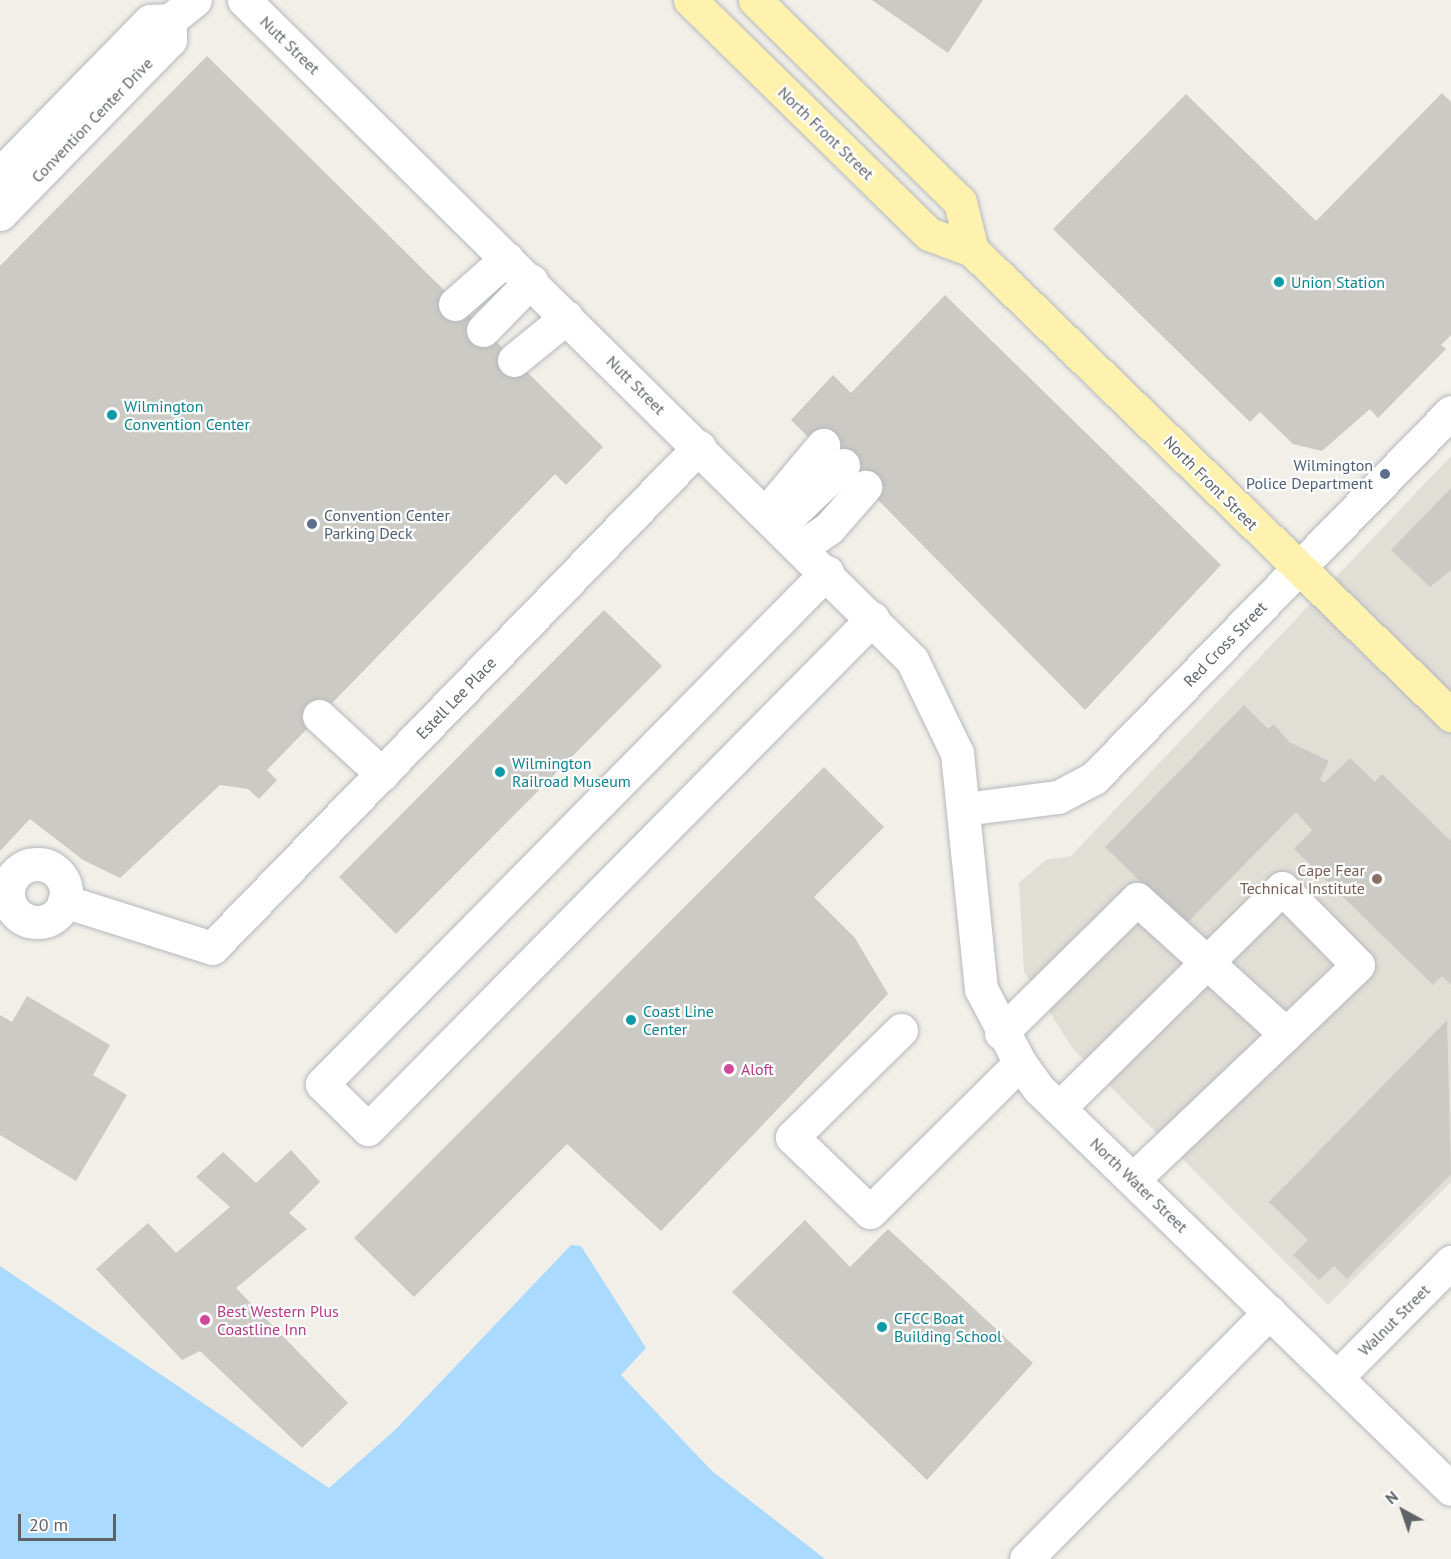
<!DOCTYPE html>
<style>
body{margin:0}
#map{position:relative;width:1451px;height:1559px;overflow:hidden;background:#f1efe8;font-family:"PT Sans",sans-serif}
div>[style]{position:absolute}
.education>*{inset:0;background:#e1ded6}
.water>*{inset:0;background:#aadaff}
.building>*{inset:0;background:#cccac5}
.roads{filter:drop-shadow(0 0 2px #b5b8bc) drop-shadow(0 0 2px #b5b8bc)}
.minor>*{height:33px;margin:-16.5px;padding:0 16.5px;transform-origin:16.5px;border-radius:16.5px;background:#fff}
.minor>.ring{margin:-16.5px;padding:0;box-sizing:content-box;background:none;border:33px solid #fff;border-radius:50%}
.major>*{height:33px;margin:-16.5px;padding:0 16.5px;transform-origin:16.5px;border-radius:16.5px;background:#fff2af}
.dots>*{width:16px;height:16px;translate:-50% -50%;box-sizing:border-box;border:3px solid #fff;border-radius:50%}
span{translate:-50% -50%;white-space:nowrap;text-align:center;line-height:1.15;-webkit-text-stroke:4.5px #fff;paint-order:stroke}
.street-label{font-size:16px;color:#5f6368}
.culture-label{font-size:16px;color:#0d838f}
.left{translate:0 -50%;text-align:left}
.service-label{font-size:16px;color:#4e5e75}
.right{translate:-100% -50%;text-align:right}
.education-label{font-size:16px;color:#785e54}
.hotel-label{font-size:16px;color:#b23c85}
.north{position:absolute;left:1373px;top:1481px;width:60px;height:60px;-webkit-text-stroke:4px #fff;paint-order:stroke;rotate:320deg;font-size:16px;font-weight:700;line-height:24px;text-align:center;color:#5f6368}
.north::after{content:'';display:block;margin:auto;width:21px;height:27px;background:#5f6368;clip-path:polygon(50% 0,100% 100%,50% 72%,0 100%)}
.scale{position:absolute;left:18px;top:1514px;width:98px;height:27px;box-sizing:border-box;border:3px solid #5f6368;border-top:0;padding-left:8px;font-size:18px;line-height:21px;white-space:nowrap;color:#5f6368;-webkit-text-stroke:4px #fff;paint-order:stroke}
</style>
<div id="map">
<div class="education">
<div style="clip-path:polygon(1451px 456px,1451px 1182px,1328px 1305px,1073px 1049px,1024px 972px,1019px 883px,1046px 860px,1071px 856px)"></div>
</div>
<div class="water">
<div style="clip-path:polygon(571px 1245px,581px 1246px,646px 1348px,621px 1375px,712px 1471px,825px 1559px,0 1559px,0 1266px,329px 1488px,395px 1430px)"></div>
</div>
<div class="building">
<div style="clip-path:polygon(872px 0,983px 0,948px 53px)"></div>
<div style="clip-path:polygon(207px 56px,603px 447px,566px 485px,555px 474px,267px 770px,277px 780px,259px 799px,248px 789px,220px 785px,120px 878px,83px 860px,30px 819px,0 851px,0 266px)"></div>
<div style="clip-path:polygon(1442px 93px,1451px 102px,1451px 335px,1441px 345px,1446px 349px,1378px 418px,1370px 409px,1322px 451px,1293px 444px,1260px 412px,1250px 422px,1053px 229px,1186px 94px,1316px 221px)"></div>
<div style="clip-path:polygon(945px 295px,1221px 565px,1085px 710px,816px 437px,812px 441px,791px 420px,833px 375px,851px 393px)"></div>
<div style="clip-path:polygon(1451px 488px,1451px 570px,1430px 587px,1391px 550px)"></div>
<div style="clip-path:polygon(604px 610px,662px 666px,396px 934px,339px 877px)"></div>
<div style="clip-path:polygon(1244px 705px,1268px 729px,1274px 724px,1289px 742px,1329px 761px,1320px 779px,1324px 783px,1350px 758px,1375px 782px,1382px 774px,1451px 841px,1451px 985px,1442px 976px,1433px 985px,1294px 849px,1312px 830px,1296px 812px,1185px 925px,1105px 847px)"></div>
<div style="clip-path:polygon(824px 767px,884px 827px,814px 897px,855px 938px,888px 994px,661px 1231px,567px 1144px,414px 1297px,354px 1238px)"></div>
<div style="clip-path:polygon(27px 996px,110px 1045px,93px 1075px,127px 1095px,76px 1181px,0 1135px,0 1015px,12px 1022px)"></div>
<div style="clip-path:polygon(1447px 1020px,1451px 1174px,1347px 1279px,1334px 1266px,1319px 1280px,1293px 1255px,1308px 1240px,1269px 1202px)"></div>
<div style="clip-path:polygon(291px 1150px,320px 1182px,289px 1213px,307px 1229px,236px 1288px,348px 1403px,302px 1448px,200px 1351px,182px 1360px,96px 1269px,148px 1223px,176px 1253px,230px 1207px,196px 1177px,223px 1152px,256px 1183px)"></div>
<div style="clip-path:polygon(805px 1220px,850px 1267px,888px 1229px,1033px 1363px,927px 1480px,732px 1292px)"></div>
</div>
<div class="roads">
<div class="minor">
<div style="left:244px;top:0;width:939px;rotate:44.65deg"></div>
<div style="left:912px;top:660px;width:103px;rotate:64.2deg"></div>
<div style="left:957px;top:753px;width:237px;rotate:84.2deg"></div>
<div style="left:981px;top:989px;width:84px;rotate:62.2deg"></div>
<div style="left:1020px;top:1063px;width:32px;rotate:54deg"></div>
<div style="left:1039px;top:1089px;width:574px;rotate:44.15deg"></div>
<div style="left:0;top:174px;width:214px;rotate:-45.6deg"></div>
<div style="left:150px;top:21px;width:20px;rotate:-3deg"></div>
<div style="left:170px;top:20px;width:32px;rotate:-39deg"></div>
<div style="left:0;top:214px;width:243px;rotate:-45.7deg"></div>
<div style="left:170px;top:40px;width:20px;rotate:-90deg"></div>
<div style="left:455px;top:304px;width:69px;rotate:-41.5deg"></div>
<div style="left:483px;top:330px;width:69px;rotate:-45.6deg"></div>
<div style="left:514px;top:360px;width:68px;rotate:-39.1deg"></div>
<div style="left:766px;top:513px;width:89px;rotate:-50deg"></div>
<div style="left:785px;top:520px;width:80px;rotate:-43.5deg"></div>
<div style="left:801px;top:547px;width:34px;rotate:-34deg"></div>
<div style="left:829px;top:528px;width:55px;rotate:-48.7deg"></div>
<div style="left:827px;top:572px;width:719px;rotate:134.61deg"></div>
<div style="left:322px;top:1084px;width:64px;rotate:44.4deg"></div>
<div style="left:368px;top:1129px;width:718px;rotate:-45.34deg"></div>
<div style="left:319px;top:716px;width:86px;rotate:42.6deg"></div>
<div style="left:964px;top:809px;width:95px;rotate:-7.3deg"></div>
<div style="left:1058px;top:797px;width:41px;rotate:-27.8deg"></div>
<div style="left:1094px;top:778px;width:511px;rotate:-45.71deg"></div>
<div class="ring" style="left:8px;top:864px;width:25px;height:25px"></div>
<div style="left:64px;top:901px;width:155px;rotate:17.6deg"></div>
<div style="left:212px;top:948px;width:699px;rotate:-45.81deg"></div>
<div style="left:901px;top:1030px;width:153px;rotate:135.5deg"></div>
<div style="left:792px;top:1137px;width:108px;rotate:43.9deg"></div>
<div style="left:870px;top:1212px;width:211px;rotate:-44.8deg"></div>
<div style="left:1001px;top:1033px;width:191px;rotate:-44.6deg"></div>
<div style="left:1137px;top:899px;width:201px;rotate:42.2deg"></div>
<div style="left:1286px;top:1034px;width:211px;rotate:136.5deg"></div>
<div style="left:1059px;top:1108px;width:313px;rotate:-44.6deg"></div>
<div style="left:1282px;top:888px;width:108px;rotate:45.4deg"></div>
<div style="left:1358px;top:965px;width:100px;rotate:136.2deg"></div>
<div style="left:1337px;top:1377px;width:162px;rotate:-45.3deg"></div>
<div style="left:1026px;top:1559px;width:347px;rotate:-45.4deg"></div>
</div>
<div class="major">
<div style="left:690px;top:0;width:334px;rotate:44.4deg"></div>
<div style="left:929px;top:234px;width:46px;rotate:20.4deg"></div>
<div style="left:972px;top:250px;width:668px;rotate:44.15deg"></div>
<div style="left:755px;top:0;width:288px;rotate:44.6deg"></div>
<div style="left:960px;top:202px;width:49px;rotate:76deg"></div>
</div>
</div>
<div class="dots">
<div style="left:1279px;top:282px;background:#0f9aa8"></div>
<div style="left:112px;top:415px;background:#0f9aa8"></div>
<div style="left:1385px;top:474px;background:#5c6f8a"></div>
<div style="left:312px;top:524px;background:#5c6f8a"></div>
<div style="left:500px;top:772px;background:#0f9aa8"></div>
<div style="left:1377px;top:879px;background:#8d6e63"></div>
<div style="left:631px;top:1020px;background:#0f9aa8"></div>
<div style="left:729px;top:1069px;background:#d1479c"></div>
<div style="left:205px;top:1320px;background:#d1479c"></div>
<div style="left:882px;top:1327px;background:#0f9aa8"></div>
</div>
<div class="street-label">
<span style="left:290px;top:45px;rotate:44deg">Nutt Street</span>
<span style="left:92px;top:120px;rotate:-46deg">Convention Center Drive</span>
<span style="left:826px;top:133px;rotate:44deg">North Front Street</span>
<span style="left:636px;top:385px;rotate:45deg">Nutt Street</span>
<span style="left:1211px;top:483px;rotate:45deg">North Front Street</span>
<span style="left:1225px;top:644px;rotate:-46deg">Red Cross Street</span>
<span style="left:456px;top:698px;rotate:-46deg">Estell Lee Place</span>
<span style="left:1139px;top:1185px;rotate:44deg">North Water Street</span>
<span style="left:1394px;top:1320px;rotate:-45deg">Walnut Street</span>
</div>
<div class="culture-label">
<span class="left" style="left:1291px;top:282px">Union Station</span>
<span class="left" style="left:124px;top:415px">Wilmington<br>Convention Center</span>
<span class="left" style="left:512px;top:772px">Wilmington<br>Railroad Museum</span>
<span class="left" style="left:643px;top:1020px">Coast Line<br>Center</span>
<span class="left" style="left:894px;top:1327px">CFCC Boat<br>Building School</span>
</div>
<div class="service-label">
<span class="right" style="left:1373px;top:474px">Wilmington<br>Police Department</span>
<span class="left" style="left:324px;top:524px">Convention Center<br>Parking Deck</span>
</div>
<div class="education-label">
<span class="right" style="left:1365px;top:879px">Cape Fear<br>Technical Institute</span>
</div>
<div class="hotel-label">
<span class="left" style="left:741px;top:1069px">Aloft</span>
<span class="left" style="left:217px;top:1320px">Best Western Plus<br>Coastline Inn</span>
</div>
<div class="north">N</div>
<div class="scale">20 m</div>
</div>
